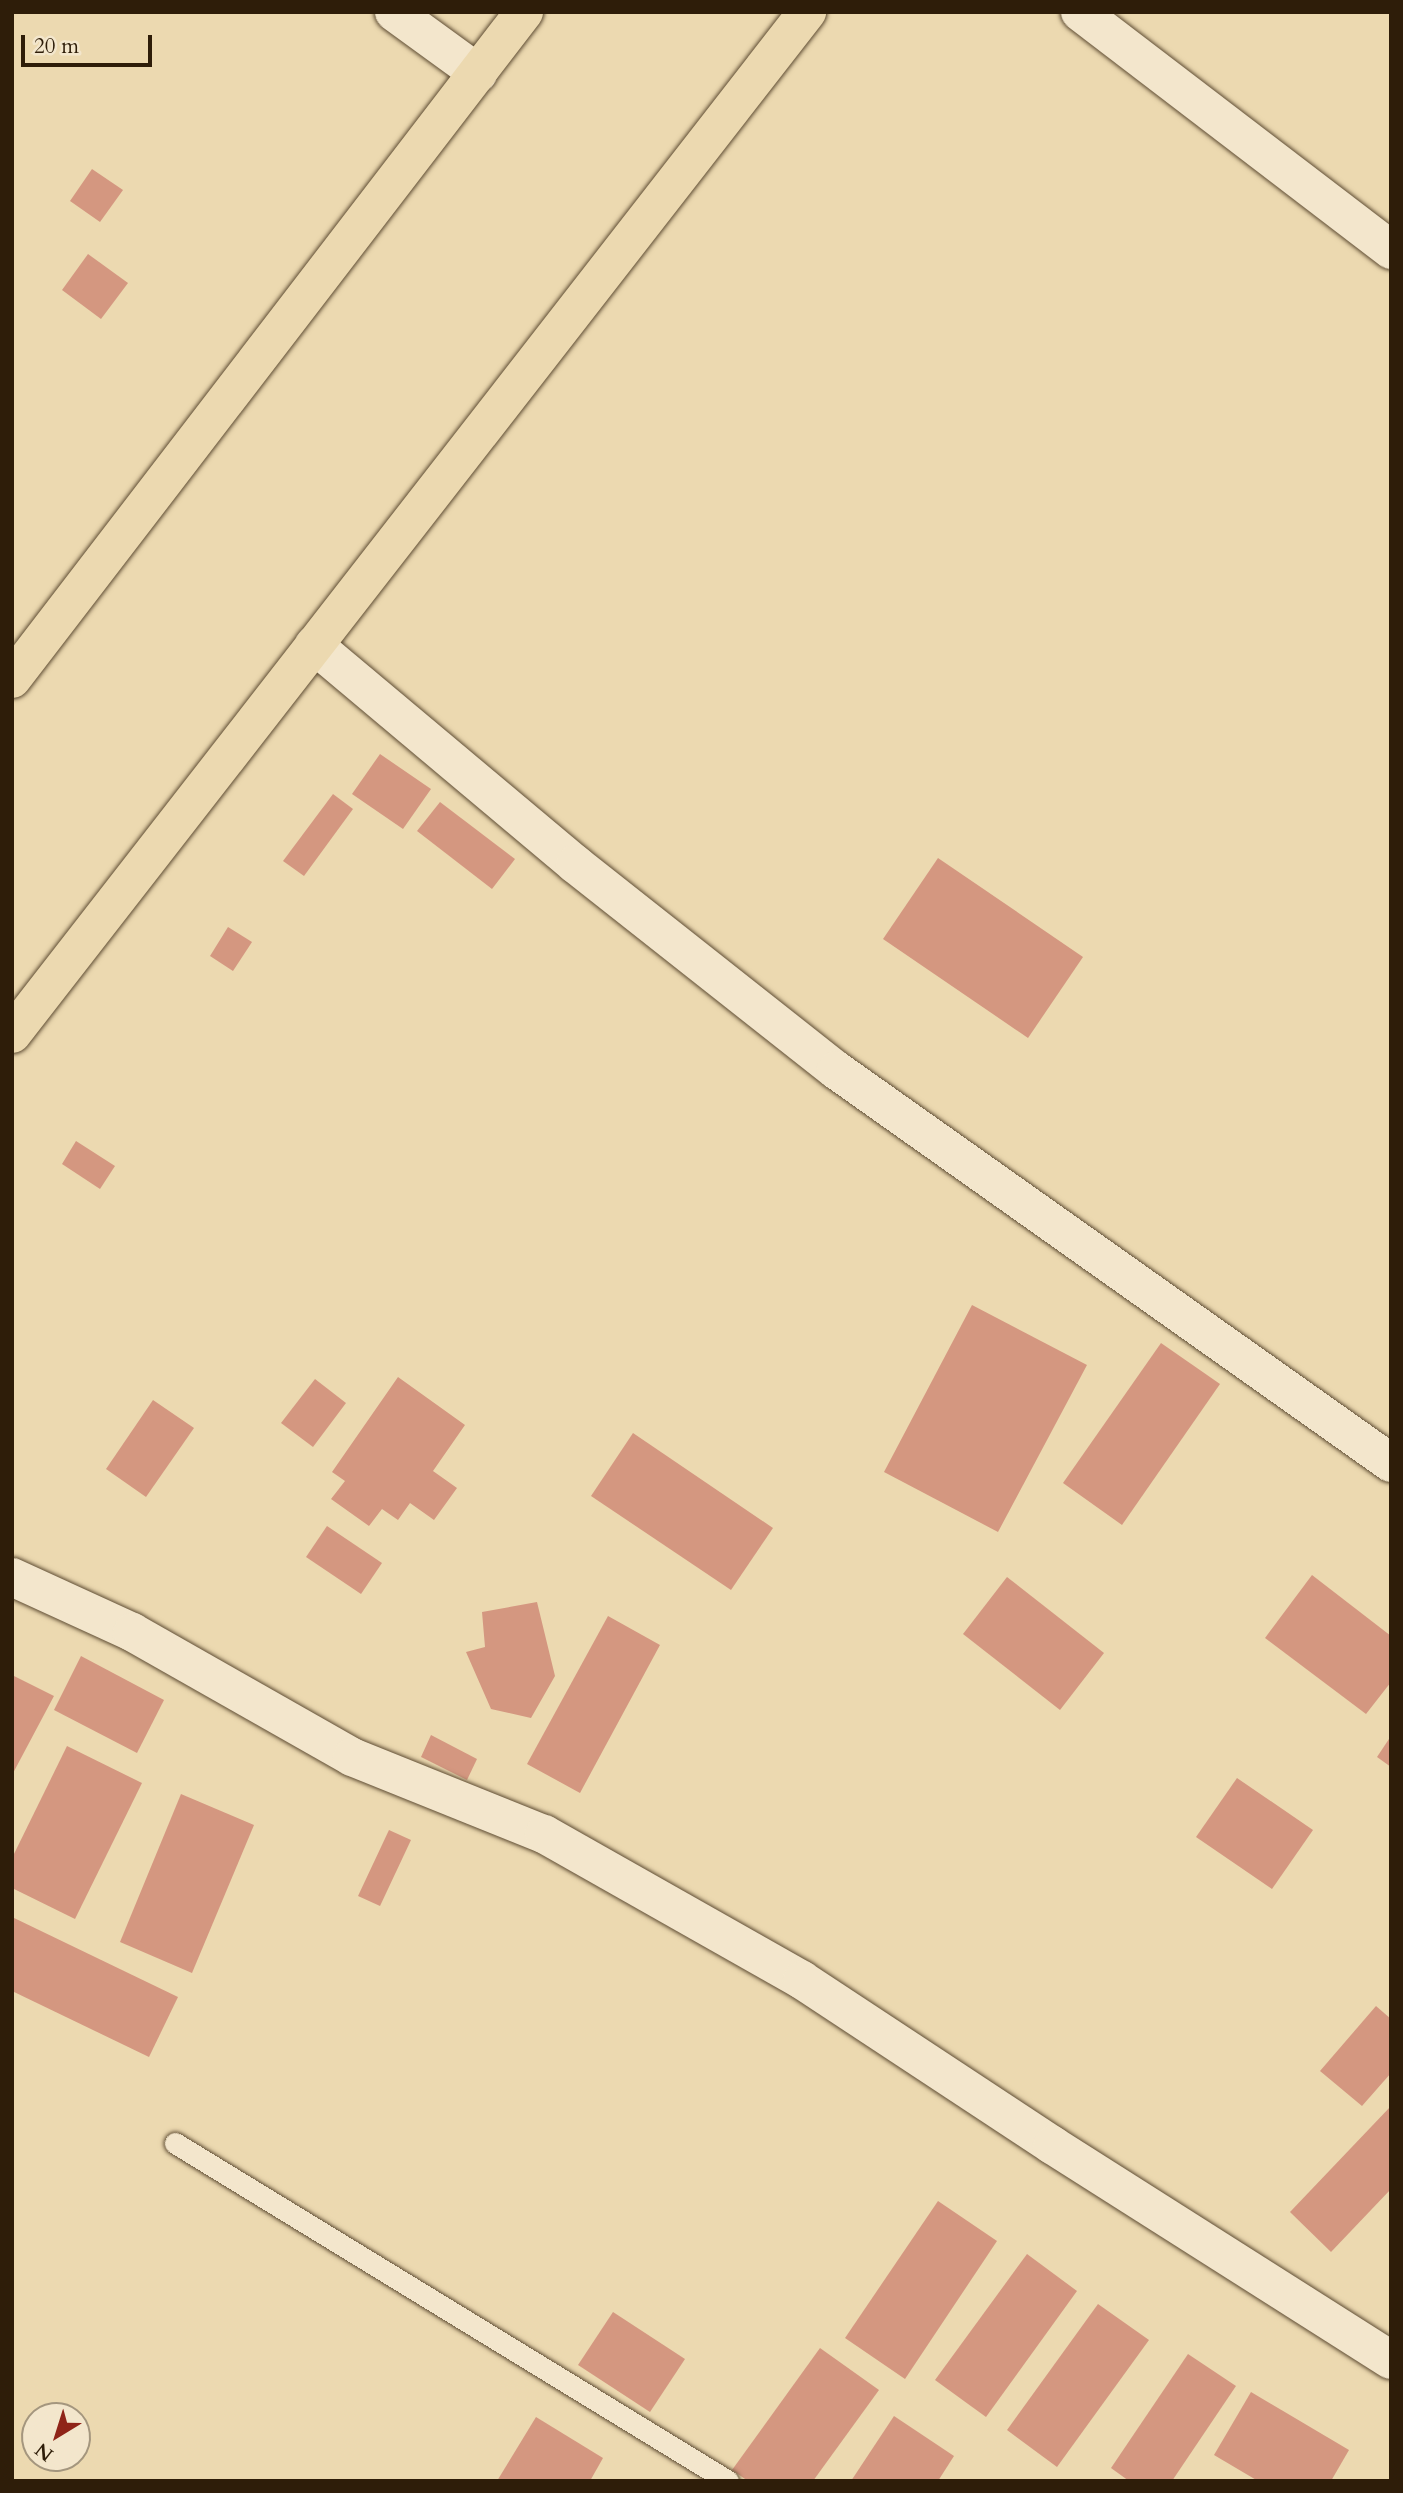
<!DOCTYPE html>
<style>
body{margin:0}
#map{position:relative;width:1403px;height:2493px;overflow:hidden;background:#ecd9b0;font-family:Cardo,serif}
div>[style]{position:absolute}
.building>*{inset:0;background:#d49780}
.roads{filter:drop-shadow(0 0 2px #5e4c33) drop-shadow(0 0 2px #5e4c33)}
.service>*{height:21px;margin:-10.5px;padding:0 10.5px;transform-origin:10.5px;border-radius:10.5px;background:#f3e6cc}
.minor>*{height:38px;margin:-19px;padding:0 19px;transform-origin:19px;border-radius:19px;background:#f3e6cc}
.trunk>*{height:38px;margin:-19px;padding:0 19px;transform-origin:19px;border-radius:19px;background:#ecd9b0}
span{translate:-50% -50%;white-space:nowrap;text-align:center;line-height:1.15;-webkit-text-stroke:7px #f3e6cc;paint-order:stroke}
.frame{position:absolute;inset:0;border:14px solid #2e1d09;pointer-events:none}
.north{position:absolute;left:21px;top:2402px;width:70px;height:70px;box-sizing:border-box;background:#f3e6cc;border:2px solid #a4967e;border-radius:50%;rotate:218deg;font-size:19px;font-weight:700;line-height:28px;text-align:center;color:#2e1d09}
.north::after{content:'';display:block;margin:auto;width:24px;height:32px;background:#8f2418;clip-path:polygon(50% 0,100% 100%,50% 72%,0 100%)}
.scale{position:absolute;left:21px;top:35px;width:131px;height:32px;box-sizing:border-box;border:4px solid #2e1d09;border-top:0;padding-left:9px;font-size:21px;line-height:24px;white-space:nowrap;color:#2e1d09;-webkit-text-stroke:5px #f3e6cc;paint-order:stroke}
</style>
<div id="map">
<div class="building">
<div style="clip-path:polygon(92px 169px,123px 190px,100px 222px,70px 201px)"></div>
<div style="clip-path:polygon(88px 254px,128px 283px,101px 319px,62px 290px)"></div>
<div style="clip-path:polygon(380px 754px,431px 789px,403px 829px,352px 794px)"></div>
<div style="clip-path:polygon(333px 794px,353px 809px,304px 876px,283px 861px)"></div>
<div style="clip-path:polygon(440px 802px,515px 859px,492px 889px,417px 831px)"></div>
<div style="clip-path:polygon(938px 858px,1083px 957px,1028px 1038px,883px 939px)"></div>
<div style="clip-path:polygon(228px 927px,252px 942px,233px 971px,210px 956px)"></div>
<div style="clip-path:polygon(76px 1141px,115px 1166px,100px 1189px,62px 1164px)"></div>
<div style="clip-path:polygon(972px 1305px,1087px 1365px,998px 1532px,884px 1472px)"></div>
<div style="clip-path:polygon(1161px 1343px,1220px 1384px,1122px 1525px,1063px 1483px)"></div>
<div style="clip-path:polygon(398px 1377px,465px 1425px,433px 1471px,457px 1488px,434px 1520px,410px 1503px,398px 1520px,382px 1509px,369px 1526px,331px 1499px,345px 1481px,332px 1472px)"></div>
<div style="clip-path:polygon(315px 1379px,346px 1403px,313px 1447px,281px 1423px)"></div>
<div style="clip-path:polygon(153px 1400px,194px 1428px,146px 1497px,106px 1469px)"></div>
<div style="clip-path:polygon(633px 1433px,773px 1528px,731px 1590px,591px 1496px)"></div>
<div style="clip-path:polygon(327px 1526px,382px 1563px,361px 1594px,306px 1557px)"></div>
<div style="clip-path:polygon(1312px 1575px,1391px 1636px,1391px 1682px,1366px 1714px,1265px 1638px)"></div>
<div style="clip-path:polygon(1007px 1577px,1104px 1653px,1060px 1710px,963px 1634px)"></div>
<div style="clip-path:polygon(537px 1602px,555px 1676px,531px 1718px,491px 1709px,466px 1652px,485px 1647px,482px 1612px)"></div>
<div style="clip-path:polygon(608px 1616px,660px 1645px,580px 1793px,527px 1764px)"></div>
<div style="clip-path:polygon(81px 1656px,164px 1700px,137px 1753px,54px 1710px)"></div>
<div style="clip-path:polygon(12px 1675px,54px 1696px,12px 1775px)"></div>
<div style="clip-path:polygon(431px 1735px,477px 1759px,467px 1780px,421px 1757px)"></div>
<div style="clip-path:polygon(1391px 1736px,1391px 1767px,1377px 1757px)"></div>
<div style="clip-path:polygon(67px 1746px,142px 1783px,75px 1919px,12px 1888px,12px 1858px)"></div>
<div style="clip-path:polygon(1237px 1778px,1313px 1830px,1272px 1889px,1196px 1837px)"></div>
<div style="clip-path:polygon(181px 1794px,254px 1825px,192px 1973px,120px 1942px)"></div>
<div style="clip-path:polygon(389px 1830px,411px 1840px,380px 1906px,358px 1896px)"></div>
<div style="clip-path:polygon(12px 1917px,178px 1997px,149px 2057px,12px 1991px)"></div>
<div style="clip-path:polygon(1376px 2006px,1391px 2019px,1391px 2073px,1362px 2106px,1320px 2071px)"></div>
<div style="clip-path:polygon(1391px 2106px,1391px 2189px,1331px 2252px,1290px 2212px)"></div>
<div style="clip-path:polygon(938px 2201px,997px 2241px,905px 2379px,845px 2338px)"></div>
<div style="clip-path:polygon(1027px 2254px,1077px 2291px,986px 2417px,935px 2380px)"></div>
<div style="clip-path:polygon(1098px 2304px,1149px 2340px,1057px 2467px,1007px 2430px)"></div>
<div style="clip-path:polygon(613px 2312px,685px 2359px,650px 2412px,578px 2365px)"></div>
<div style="clip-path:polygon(820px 2348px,879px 2390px,813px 2481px,748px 2481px,732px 2470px)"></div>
<div style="clip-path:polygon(1188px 2354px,1236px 2386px,1172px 2481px,1129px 2481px,1111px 2468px)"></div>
<div style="clip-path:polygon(1251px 2392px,1349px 2450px,1331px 2481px,1258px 2481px,1214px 2455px)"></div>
<div style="clip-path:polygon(894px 2416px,954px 2456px,938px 2481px,851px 2481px)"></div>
<div style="clip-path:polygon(536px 2417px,603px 2458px,590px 2481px,497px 2481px)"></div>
</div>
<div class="roads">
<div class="service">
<div style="left:175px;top:2143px;width:648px;rotate:31.43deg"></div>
</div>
<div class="minor">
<div style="left:394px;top:12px;width:104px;rotate:36deg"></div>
<div style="left:1080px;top:12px;width:392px;rotate:37.4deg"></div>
<div style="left:314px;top:645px;width:341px;rotate:40deg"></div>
<div style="left:575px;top:864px;width:333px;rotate:38.3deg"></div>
<div style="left:836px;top:1070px;width:680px;rotate:35.3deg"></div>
<div style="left:12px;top:1577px;width:132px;rotate:24.6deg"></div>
<div style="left:132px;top:1632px;width:253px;rotate:29.6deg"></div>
<div style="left:352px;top:1757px;width:207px;rotate:21.9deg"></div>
<div style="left:544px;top:1834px;width:296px;rotate:29.5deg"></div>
<div style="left:802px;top:1980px;width:300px;rotate:33.4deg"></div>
<div style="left:1052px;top:2145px;width:401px;rotate:32.4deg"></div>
</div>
<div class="trunk">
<div style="left:12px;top:679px;width:841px;rotate:-52.49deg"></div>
<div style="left:12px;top:1034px;width:1295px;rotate:-52.12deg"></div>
</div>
</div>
<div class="frame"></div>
<div class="north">N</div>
<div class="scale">20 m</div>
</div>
